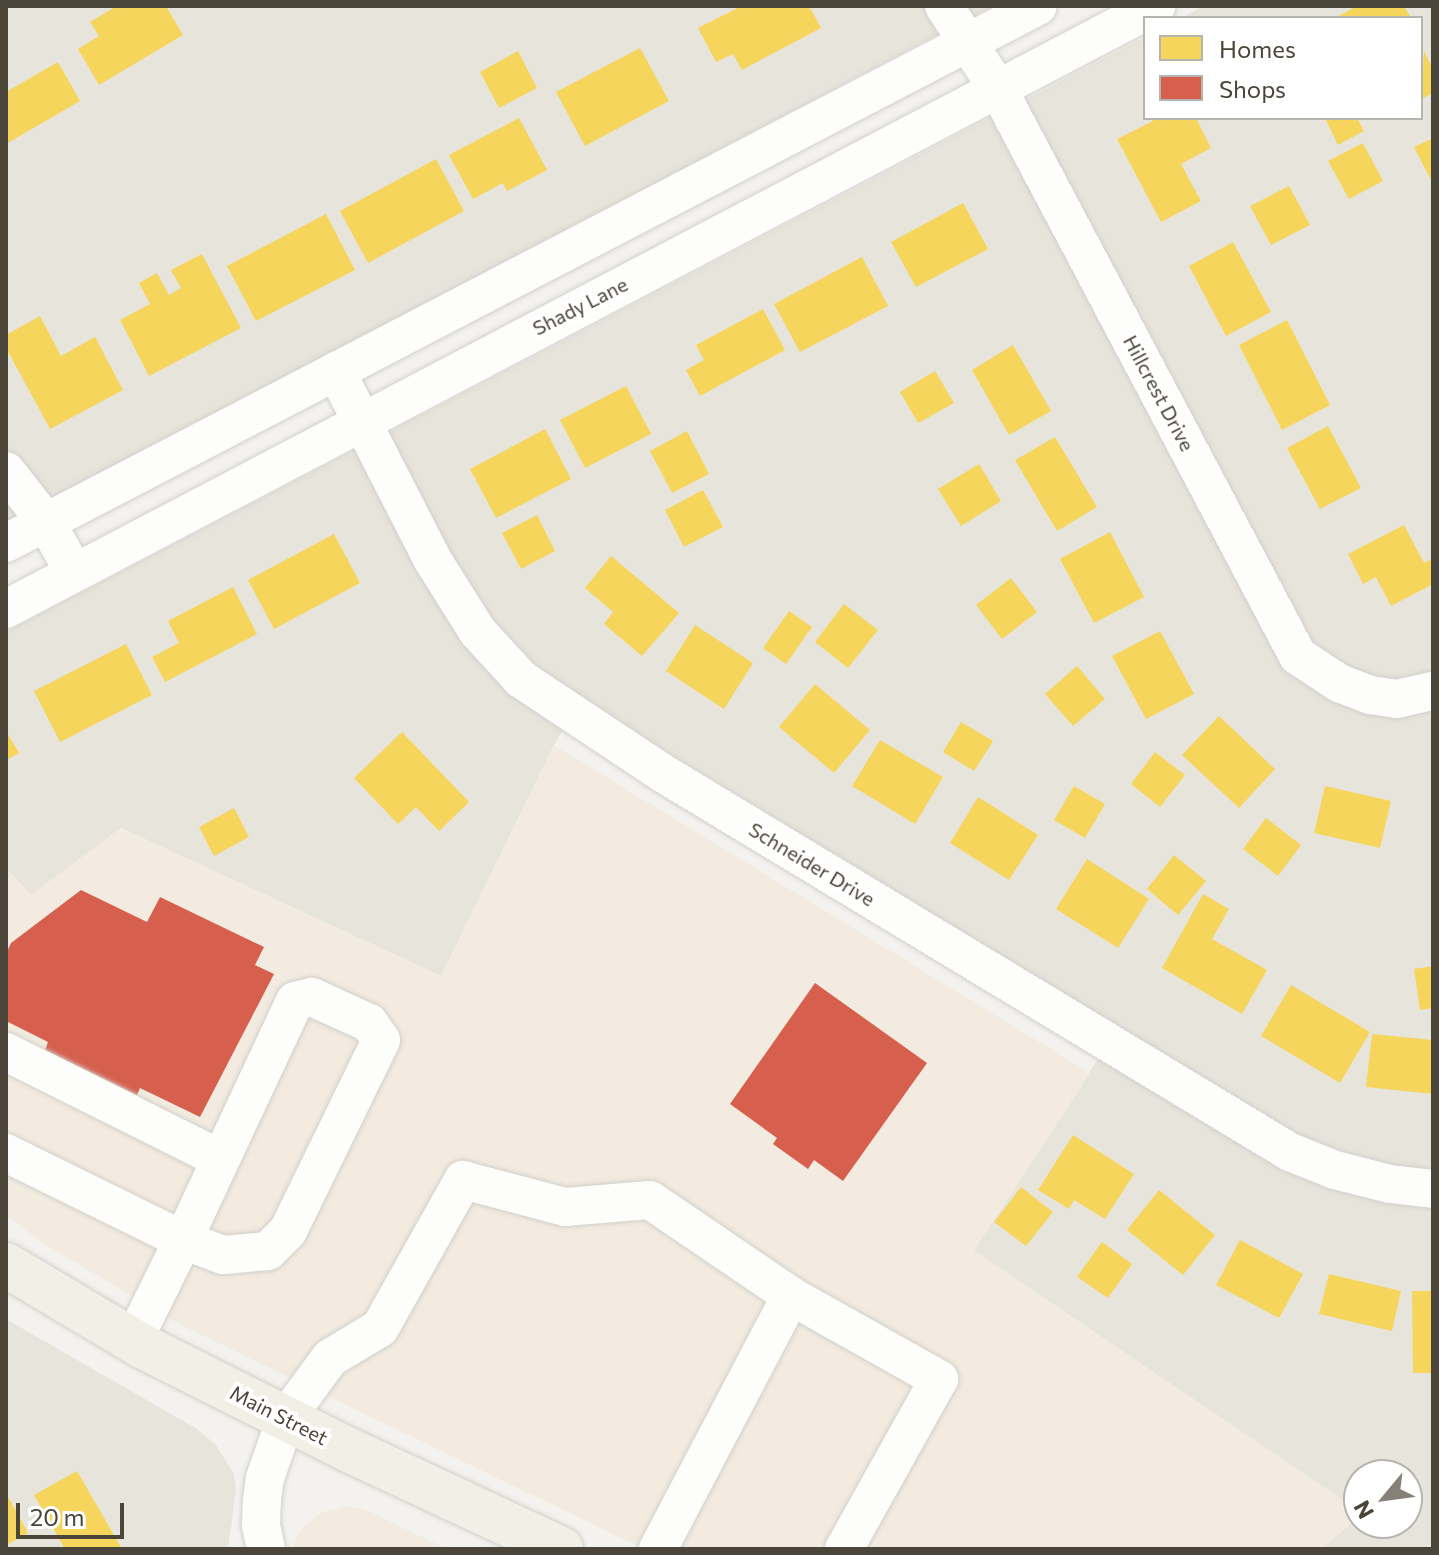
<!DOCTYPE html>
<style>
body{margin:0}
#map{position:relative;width:1439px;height:1555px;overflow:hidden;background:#f4f2ee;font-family:Commissioner,sans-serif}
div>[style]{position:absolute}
.residential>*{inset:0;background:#e7e4dc}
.commercial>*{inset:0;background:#f3ebdf}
.homes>*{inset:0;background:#f6d55c}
.shops>*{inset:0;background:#d6604d}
.roads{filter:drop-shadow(0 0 2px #d2d0cb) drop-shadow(0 0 2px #d2d0cb)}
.minor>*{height:38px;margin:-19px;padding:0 19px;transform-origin:19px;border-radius:19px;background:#fdfdfc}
.major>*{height:44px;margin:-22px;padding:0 22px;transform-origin:22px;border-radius:22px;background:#f2efe6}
span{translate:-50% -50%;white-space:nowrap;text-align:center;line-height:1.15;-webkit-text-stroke:8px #fff;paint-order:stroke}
.street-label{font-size:20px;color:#4b4439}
.frame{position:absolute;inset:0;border:8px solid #4b4439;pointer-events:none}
.legend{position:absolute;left:1143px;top:16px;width:280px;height:104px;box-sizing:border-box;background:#fff;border:2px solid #b7b4b0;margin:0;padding:10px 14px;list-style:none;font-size:24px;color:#4b4439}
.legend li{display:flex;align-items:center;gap:16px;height:40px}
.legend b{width:40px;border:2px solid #b7b4b0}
.north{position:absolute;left:1343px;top:1459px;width:80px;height:80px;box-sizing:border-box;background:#fff;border:2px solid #b7b4b0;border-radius:50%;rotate:241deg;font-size:22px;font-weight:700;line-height:32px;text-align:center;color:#4b4439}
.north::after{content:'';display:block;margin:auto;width:28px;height:36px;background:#868178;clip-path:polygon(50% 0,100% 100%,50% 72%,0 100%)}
.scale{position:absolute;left:16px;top:1503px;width:108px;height:36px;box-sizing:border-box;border:4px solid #4b4439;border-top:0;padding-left:10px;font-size:24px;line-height:28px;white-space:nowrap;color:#4b4439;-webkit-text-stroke:6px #fff;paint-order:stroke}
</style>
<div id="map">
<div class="residential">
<div style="clip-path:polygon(6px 6px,992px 6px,6px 525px)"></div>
<div style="clip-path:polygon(1204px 6px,1433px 6px,1433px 1549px,1321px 1549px,1359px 1517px,1359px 1523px,1407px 1523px,1407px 1475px,1359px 1475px,1359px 1511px,973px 1250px,1119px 1027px,580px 699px,554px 745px,441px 976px,121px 828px,31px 895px,6px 868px,6px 632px,1145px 37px,1145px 118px,1421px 118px,1421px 18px,1181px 18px)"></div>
<div style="clip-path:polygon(6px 1319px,197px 1429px,216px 1445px,234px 1474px,236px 1490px,228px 1549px,6px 1549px)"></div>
</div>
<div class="commercial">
<div style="clip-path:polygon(554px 745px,1090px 1073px,974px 1251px,1359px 1511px,1359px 1517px,1321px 1549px,644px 1549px,185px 1327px,47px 1246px,6px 1215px,6px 868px,31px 895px,121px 828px,441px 976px)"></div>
<div style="clip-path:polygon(345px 1506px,364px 1509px,447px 1549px,292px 1549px,301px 1528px,323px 1512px)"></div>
</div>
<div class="homes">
<div style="clip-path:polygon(117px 6px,166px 6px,183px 35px,99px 85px,78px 49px,99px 36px,90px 22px)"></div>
<div style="clip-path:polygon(742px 6px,809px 6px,821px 28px,742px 70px,733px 54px,716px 62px,698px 28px)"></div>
<div style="clip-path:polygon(1357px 6px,1404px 6px,1411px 18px,1335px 18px)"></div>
<div style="clip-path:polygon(640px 48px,669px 101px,585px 146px,556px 92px)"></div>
<div style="clip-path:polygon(518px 51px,537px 88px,499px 108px,480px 72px)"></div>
<div style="clip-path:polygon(1424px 51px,1433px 69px,1433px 93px,1421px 99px)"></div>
<div style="clip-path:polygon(58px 62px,80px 101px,6px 144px,6px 92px)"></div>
<div style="clip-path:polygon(519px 118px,547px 170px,507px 191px,503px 183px,473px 199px,449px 155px)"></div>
<div style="clip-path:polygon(1152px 118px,1196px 118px,1211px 148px,1181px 164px,1201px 201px,1161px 222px,1117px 139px,1153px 121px)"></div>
<div style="clip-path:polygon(1325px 118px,1357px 118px,1364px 131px,1338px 145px)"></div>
<div style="clip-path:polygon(1433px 138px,1433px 184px,1414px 147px)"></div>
<div style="clip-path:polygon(1363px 143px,1383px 181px,1349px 199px,1328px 161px)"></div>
<div style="clip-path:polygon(436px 159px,464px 211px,368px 263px,340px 211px)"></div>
<div style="clip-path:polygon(1289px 186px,1310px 225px,1271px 245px,1250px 206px)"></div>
<div style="clip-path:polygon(963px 203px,988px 249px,916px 287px,891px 242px)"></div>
<div style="clip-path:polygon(326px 214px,355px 270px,256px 321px,227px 266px)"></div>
<div style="clip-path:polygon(1233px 242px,1271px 312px,1226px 336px,1189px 266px)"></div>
<div style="clip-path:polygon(202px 254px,241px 328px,149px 376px,120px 320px,150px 304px,139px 283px,157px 273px,169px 295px,181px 288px,171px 270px)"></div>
<div style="clip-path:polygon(862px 257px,888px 306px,800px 352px,774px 304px)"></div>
<div style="clip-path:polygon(763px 309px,785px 350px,700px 396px,686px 370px,704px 360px,696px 345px)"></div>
<div style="clip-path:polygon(40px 316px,61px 356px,95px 337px,123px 390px,50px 429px,6px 348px,6px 335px)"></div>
<div style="clip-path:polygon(1287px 320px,1330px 405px,1282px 430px,1239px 345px)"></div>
<div style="clip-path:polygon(1013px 345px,1051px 411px,1009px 435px,972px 370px)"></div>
<div style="clip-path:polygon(935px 371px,954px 403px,918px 423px,900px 392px)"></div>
<div style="clip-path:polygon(626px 386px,651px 434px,585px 468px,560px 420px)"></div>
<div style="clip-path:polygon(1328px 426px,1361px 488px,1320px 509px,1287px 448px)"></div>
<div style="clip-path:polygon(545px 429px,571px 479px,496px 518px,470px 469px)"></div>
<div style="clip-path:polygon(687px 431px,709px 474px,672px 493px,650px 451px)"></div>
<div style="clip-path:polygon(1055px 437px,1097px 507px,1057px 531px,1015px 460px)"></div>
<div style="clip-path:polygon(979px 464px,1001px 501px,961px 526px,938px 489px)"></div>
<div style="clip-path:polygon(703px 490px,723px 527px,684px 547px,665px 510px)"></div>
<div style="clip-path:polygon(537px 515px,555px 551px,521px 569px,502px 533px)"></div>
<div style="clip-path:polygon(1404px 525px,1424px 563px,1433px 558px,1433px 584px,1391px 606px,1376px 577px,1363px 584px,1348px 554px)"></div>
<div style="clip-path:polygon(1110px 532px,1144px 597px,1094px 623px,1060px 559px)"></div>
<div style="clip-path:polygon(334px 534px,360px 583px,274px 629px,248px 580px)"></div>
<div style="clip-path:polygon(611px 556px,679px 613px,642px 656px,604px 624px,613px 612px,585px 588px)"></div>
<div style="clip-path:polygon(1011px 578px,1037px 612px,1002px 639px,976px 605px)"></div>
<div style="clip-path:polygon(233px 587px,257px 634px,165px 682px,152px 657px,179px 643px,168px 621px)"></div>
<div style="clip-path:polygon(844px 604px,878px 630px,848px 668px,815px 642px)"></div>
<div style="clip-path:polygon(789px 611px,812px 627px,786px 664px,763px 648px)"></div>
<div style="clip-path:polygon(695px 625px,753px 663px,724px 709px,666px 671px)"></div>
<div style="clip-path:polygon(1160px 631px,1194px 694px,1146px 719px,1112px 656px)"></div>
<div style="clip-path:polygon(126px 644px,152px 695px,60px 742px,34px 691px)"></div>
<div style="clip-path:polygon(1077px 666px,1105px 699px,1073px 726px,1045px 694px)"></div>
<div style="clip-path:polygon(815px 684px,870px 730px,834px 773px,779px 727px)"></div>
<div style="clip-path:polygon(1219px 716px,1275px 769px,1239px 808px,1182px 755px)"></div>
<div style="clip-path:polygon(961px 722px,993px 741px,974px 771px,943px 752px)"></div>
<div style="clip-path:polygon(6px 731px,19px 753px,6px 760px)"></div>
<div style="clip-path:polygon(402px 732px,469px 802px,439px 831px,416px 807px,398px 824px,354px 778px)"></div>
<div style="clip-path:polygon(880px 740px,943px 777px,915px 824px,852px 786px)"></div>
<div style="clip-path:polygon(1155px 752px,1185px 775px,1160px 807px,1131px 784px)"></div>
<div style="clip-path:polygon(1074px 786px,1105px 804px,1085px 838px,1054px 820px)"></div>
<div style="clip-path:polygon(1325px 786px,1391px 801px,1380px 848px,1314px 833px)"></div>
<div style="clip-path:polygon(978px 797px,1038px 835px,1009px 880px,950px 843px)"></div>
<div style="clip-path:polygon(234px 808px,249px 837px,214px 856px,199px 827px)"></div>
<div style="clip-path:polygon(1266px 818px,1301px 845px,1278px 876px,1243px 849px)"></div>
<div style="clip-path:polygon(1174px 855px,1206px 881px,1178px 915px,1147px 889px)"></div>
<div style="clip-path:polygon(1087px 859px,1149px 899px,1118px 948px,1056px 909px)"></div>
<div style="clip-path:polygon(1203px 894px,1229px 909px,1212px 939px,1267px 970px,1242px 1014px,1162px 968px)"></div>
<div style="clip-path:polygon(1433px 966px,1433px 1008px,1420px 1010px,1414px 969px)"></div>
<div style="clip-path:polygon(1291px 985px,1370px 1032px,1340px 1083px,1261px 1036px)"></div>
<div style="clip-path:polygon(1372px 1034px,1433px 1040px,1433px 1094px,1366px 1087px)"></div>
<div style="clip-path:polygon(1073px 1135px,1134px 1174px,1105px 1219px,1074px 1200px,1069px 1209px,1038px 1190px)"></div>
<div style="clip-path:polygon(1021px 1187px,1053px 1212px,1026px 1246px,994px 1222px)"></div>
<div style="clip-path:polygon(1159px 1190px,1215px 1235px,1183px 1275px,1127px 1230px)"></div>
<div style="clip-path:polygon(1240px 1240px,1303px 1274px,1279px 1318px,1216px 1285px)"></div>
<div style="clip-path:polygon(1102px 1242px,1132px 1264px,1108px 1298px,1077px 1277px)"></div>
<div style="clip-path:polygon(1329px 1274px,1401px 1291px,1392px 1331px,1319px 1314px)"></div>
<div style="clip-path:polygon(1412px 1291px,1433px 1291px,1433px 1373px,1413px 1373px)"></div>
<div style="clip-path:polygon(77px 1471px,122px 1549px,65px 1549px,34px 1495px)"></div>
<div style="clip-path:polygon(6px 1493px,28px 1533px,6px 1545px)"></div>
</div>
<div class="shops">
<div style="clip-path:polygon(81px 890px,147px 922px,160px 897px,264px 947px,255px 965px,274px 974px,200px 1117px,140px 1088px,137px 1095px,45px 1050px,48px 1042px,6px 1021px,6px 954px,11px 943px)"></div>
<div style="clip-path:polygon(815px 983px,927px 1063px,843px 1181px,814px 1160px,808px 1169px,773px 1144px,777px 1138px,730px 1104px)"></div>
</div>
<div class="roads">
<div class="minor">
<div style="left:944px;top:6px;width:99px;rotate:57deg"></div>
<div style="left:998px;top:89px;width:641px;rotate:62.12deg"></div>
<div style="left:1298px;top:656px;width:49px;rotate:33.4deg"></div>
<div style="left:1339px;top:683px;width:34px;rotate:21deg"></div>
<div style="left:1371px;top:695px;width:26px;rotate:9deg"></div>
<div style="left:1397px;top:699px;width:37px;rotate:-13deg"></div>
<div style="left:336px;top:371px;width:211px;rotate:62.9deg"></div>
<div style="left:432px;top:559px;width:86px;rotate:57.8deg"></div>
<div style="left:478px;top:632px;width:64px;rotate:47.5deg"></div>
<div style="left:521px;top:679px;width:172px;rotate:33.6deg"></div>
<div style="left:664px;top:774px;width:731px;rotate:31.13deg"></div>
<div style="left:1290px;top:1152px;width:48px;rotate:21.8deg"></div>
<div style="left:1335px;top:1170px;width:57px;rotate:14.3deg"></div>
<div style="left:1390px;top:1184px;width:43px;rotate:6.6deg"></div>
<div style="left:6px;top:471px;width:65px;rotate:51.9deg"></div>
<div style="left:46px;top:522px;width:57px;rotate:60.8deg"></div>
<div style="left:6px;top:543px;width:1163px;rotate:-27.49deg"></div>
<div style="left:6px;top:609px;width:1299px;rotate:-27.67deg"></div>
<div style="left:6px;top:1052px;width:238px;rotate:26.5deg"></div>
<div style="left:6px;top:1153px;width:197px;rotate:26.2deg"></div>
<div style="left:183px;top:1240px;width:43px;rotate:20.6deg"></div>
<div style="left:223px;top:1255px;width:45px;rotate:-5.1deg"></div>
<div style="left:268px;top:1251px;width:28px;rotate:-45deg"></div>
<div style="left:288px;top:1231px;width:212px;rotate:-64deg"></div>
<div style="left:381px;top:1040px;width:21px;rotate:-125deg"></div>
<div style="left:369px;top:1023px;width:63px;rotate:-155.5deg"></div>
<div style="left:312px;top:997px;width:17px;rotate:167deg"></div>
<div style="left:295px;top:1001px;width:264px;rotate:115.1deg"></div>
<div style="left:183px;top:1240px;width:113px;rotate:116.3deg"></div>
<div style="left:266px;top:1549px;width:25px;rotate:-102deg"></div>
<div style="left:261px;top:1525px;width:24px;rotate:-88deg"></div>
<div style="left:262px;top:1501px;width:23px;rotate:-83deg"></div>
<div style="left:265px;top:1478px;width:64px;rotate:-70.7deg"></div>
<div style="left:286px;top:1418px;width:74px;rotate:-53.7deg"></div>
<div style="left:330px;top:1358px;width:58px;rotate:-31deg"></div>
<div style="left:380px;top:1328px;width:170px;rotate:-60.7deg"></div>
<div style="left:463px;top:1180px;width:106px;rotate:14.8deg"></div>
<div style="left:565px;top:1207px;width:85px;rotate:-4.7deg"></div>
<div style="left:650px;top:1200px;width:171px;rotate:34.2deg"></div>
<div style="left:658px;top:1549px;width:286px;rotate:-62.3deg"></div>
<div style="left:791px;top:1296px;width:170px;rotate:29.3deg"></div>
<div style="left:939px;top:1379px;width:195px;rotate:119.2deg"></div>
</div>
<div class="major">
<div style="left:6px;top:1265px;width:158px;rotate:30.8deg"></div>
<div style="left:142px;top:1346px;width:232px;rotate:26.7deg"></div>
<div style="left:349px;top:1450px;width:234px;rotate:25deg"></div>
</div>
</div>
<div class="street-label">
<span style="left:580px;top:306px;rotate:-27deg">Shady Lane</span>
<span style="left:1159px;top:393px;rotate:62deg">Hillcrest Drive</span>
<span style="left:812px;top:864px;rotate:31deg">Schneider Drive</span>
<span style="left:279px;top:1415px;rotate:27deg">Main Street</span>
</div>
<div class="frame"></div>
<ul class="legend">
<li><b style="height:22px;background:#f6d55c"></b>Homes</li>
<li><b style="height:22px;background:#d6604d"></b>Shops</li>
</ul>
<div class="north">N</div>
<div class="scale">20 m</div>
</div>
